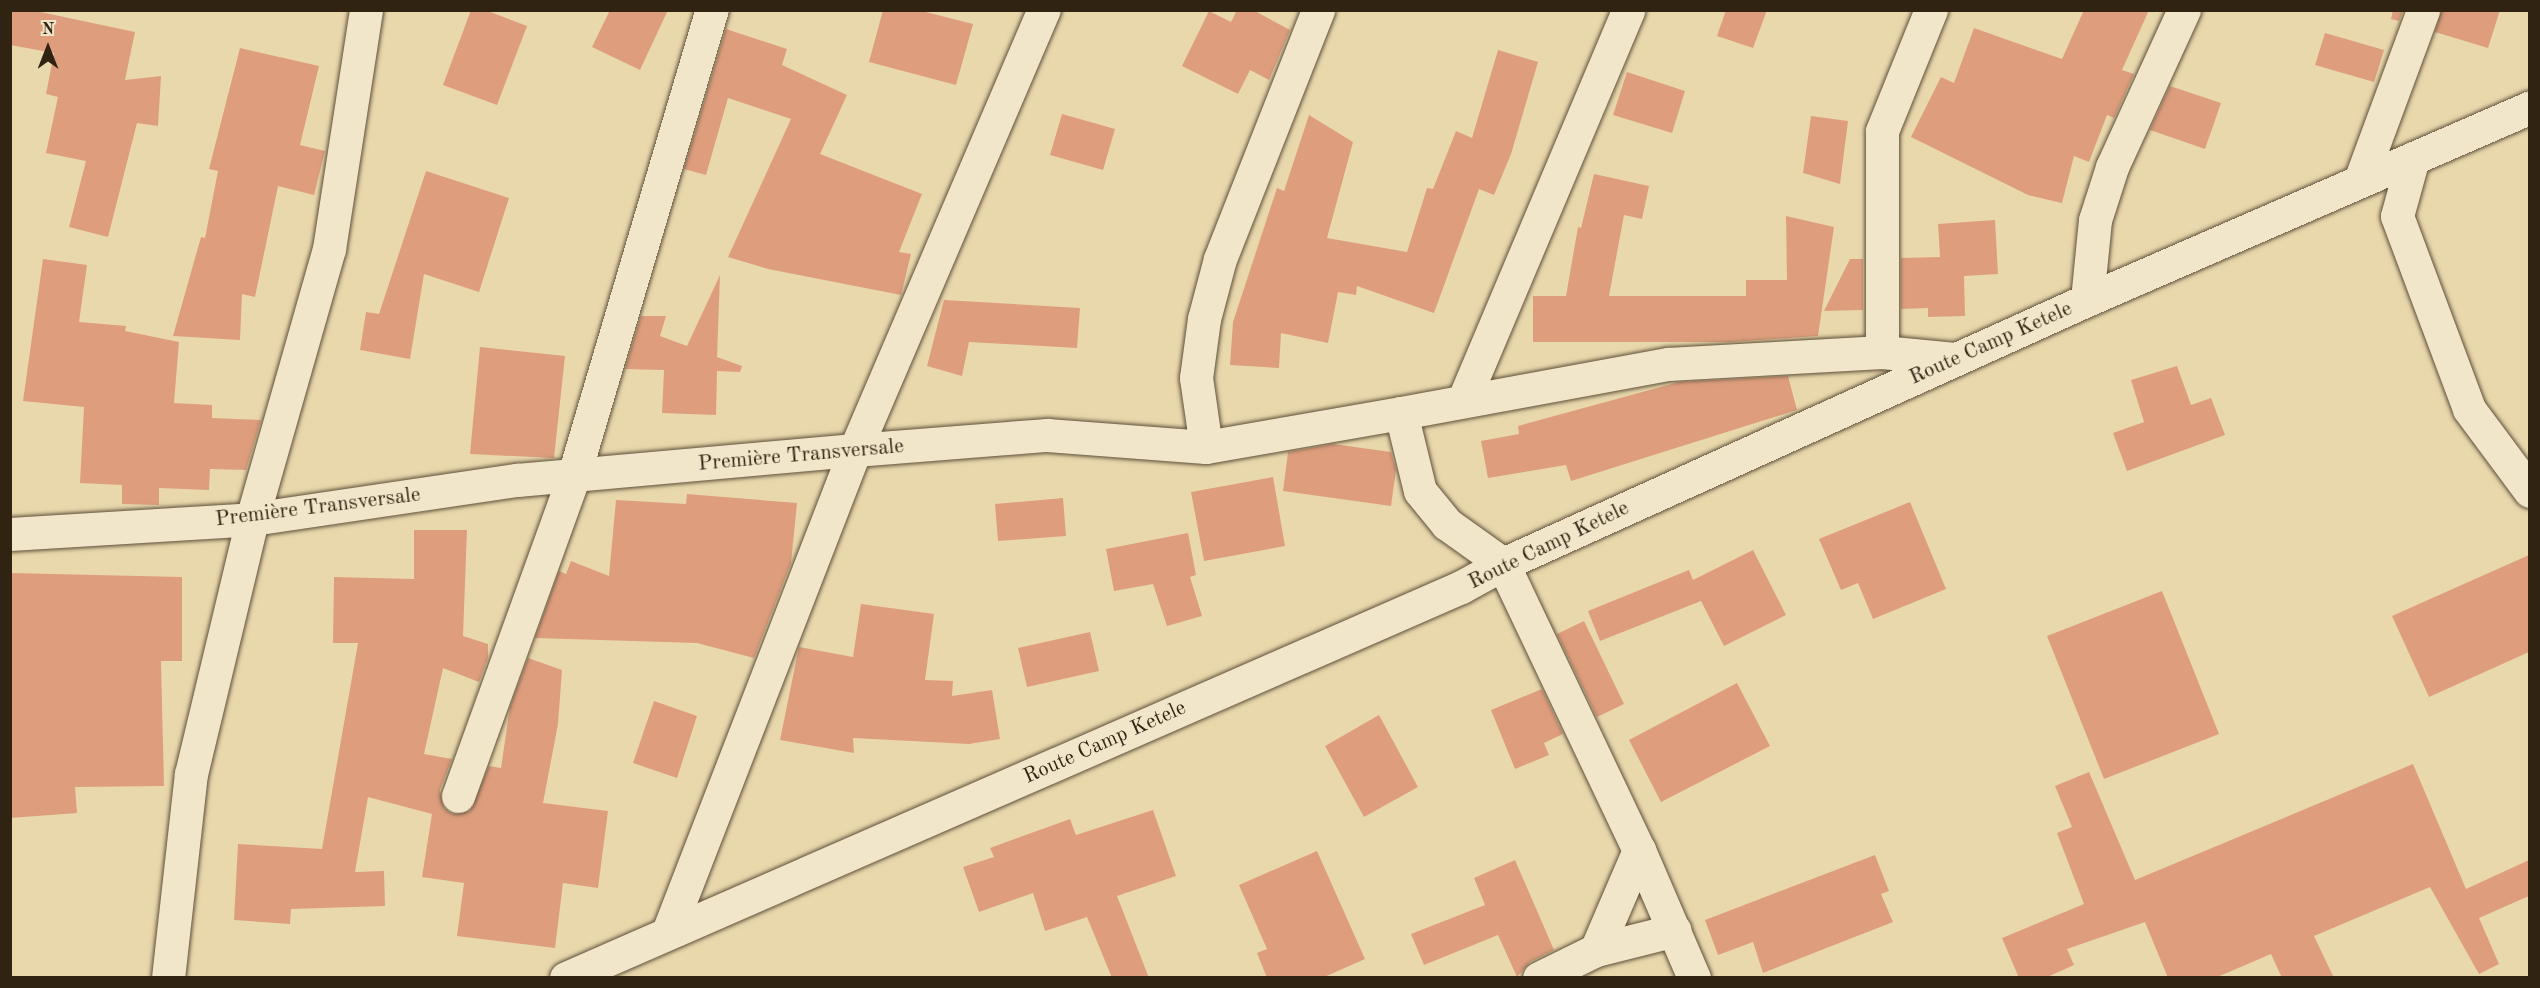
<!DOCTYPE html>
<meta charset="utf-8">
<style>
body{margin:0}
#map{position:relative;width:2540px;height:988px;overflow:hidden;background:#ead8ad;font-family:"Old Standard TT",serif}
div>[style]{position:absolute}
.building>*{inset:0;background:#de9e7e}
.roads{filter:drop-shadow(0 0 2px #5f5039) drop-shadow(0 0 2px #5f5039)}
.minor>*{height:33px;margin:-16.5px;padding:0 16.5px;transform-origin:16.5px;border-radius:16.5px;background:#f1e6ca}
span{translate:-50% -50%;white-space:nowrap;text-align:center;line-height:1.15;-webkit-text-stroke:4.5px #f1e6ca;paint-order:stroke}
.street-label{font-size:21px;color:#312312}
.frame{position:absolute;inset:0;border:12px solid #312312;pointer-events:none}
.north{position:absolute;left:18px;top:18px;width:60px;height:60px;-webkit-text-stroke:4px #f1e6ca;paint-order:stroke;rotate:0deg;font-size:16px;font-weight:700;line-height:24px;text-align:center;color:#312312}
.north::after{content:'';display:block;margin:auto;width:21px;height:27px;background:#312312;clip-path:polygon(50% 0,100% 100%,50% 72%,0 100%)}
</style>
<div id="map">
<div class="building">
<div style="clip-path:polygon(10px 10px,31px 10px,135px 32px,125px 80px,161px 76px,158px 126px,137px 123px,108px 237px,69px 227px,86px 161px,46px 153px,58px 97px,46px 94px,54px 53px,10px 45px)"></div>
<div style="clip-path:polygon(471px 10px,485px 10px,527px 26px,497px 105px,443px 85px)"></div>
<div style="clip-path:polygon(610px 10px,668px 10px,640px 70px,592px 47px)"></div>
<div style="clip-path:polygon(883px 10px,918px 10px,973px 24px,956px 85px,869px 62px)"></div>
<div style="clip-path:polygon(1237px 10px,1253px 10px,1290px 30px,1269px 80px,1250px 70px,1238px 94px,1182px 66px,1209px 11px,1231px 22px)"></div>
<div style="clip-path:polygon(1726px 10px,1767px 10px,1753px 48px,1717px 36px)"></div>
<div style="clip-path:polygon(2084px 10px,2149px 10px,2122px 70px,2134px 74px,2114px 118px,2107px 115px,2089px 162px,2074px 156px,2062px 203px,2028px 195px,1911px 137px,1941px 77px,1954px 83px,1974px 28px,2062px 59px)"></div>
<div style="clip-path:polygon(2393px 10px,2403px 10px,2399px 21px,2391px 19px)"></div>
<div style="clip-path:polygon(2441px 10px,2500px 10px,2488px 48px,2435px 32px)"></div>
<div style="clip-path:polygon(726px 29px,787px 49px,782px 65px,847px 95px,820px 154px,922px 194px,899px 252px,911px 254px,901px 295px,768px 269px,728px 257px,791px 119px,728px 98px,706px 175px,684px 169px)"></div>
<div style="clip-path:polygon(2325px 33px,2384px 50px,2374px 82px,2315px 65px)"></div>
<div style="clip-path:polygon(240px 48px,319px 66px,300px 145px,325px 151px,314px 195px,278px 186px,255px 297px,242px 294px,240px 340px,173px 336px,201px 237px,205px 238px,218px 171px,209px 169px)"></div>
<div style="clip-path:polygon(1498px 50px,1538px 62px,1511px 154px,1494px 195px,1479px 189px,1434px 313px,1357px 286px,1356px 295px,1338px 292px,1328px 343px,1281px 333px,1279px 368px,1230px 365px,1233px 322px,1277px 188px,1284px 191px,1309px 115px,1353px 142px,1327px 238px,1407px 252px,1427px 188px,1433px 189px,1456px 131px,1472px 138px)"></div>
<div style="clip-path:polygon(1627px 72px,1685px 91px,1672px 133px,1613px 115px)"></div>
<div style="clip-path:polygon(2170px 86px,2221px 103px,2205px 149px,2150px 130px)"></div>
<div style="clip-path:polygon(1062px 114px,1115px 129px,1103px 170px,1050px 155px)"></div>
<div style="clip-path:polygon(1811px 116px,1848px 121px,1840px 184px,1803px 173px)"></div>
<div style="clip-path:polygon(426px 171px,509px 198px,479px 292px,424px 274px,410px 359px,360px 350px,366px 312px,379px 314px)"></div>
<div style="clip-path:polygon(1594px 174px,1649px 186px,1642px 219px,1624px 215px,1609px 296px,1746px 296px,1746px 280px,1787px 280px,1786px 216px,1834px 227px,1818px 336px,1731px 342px,1533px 342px,1533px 296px,1566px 296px,1578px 227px,1581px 228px)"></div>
<div style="clip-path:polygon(1995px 220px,1998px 274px,1964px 276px,1965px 316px,1928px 317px,1928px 308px,1901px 309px,1901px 258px,1940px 257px,1938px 224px)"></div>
<div style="clip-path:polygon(43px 259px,87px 265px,79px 322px,126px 326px,125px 331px,179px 342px,174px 403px,212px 405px,212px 418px,261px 420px,246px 470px,210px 469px,209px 490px,159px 488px,159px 505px,122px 504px,122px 485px,80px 483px,84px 407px,23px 401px)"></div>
<div style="clip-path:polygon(1850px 259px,1863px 259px,1863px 310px,1824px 311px)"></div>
<div style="clip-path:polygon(720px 275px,717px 357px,742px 366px,740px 372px,717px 371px,716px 415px,662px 413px,664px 370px,625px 369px,641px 316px,666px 316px,660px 336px,687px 346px)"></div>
<div style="clip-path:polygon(944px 300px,1080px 308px,1077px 348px,969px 342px,962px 376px,927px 366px)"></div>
<div style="clip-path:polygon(480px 347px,565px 356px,554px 458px,470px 454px)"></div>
<div style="clip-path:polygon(2177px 366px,2191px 405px,2211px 398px,2225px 435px,2127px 471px,2113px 433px,2144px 422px,2131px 380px)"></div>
<div style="clip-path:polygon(1788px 376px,1797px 410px,1571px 481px,1566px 465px,1488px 478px,1481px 441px,1519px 434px,1518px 426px,1679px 382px)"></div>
<div style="clip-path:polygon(1333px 444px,1391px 452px,1396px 470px,1391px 506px,1283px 491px,1288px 452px)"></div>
<div style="clip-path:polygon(1273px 477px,1285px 546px,1204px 561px,1191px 492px)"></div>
<div style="clip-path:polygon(687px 494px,797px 503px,791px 563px,754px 658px,697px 643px,535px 638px,559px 571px,566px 574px,571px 561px,609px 576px,616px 500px,686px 504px)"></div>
<div style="clip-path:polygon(1063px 498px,1066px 536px,998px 541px,995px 504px)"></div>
<div style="clip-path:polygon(1910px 502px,1946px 589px,1873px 619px,1858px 583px,1841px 590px,1819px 539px)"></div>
<div style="clip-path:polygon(414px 530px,467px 530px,463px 636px,488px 644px,488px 658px,479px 682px,443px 668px,424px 754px,452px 759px,440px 790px,444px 808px,452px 814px,470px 811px,489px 766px,501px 768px,510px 707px,528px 658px,562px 670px,558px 724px,543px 803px,608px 811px,598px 888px,563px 883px,555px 948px,457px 936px,464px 883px,422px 877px,432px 814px,368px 797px,355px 872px,384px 871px,385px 906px,291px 909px,290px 924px,234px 920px,238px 844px,322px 849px,358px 643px,333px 643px,334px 577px,414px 579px)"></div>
<div style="clip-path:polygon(1188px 533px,1196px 575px,1190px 577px,1202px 616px,1167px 626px,1153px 584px,1114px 591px,1106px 549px)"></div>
<div style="clip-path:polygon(1753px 550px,1786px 615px,1724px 646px,1701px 601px,1600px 641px,1588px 611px,1689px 570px,1693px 580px)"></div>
<div style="clip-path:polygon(2529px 555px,2529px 652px,2429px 697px,2392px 616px)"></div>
<div style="clip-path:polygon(10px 573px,182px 577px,182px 661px,161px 661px,164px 786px,75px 787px,77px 813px,10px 818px)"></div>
<div style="clip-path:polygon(2162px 591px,2219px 734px,2104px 779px,2047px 636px)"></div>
<div style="clip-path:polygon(861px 604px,934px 614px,925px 680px,953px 681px,952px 696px,992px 690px,1000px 739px,969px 744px,853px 738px,854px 753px,780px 740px,799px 647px,853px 657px)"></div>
<div style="clip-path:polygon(1584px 621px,1624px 704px,1597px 717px,1557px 634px)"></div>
<div style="clip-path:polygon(1090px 632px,1099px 671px,1027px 687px,1018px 648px)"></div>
<div style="clip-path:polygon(1737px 683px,1770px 746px,1661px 802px,1629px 740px)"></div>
<div style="clip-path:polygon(1542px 689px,1563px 734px,1544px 743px,1549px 755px,1515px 769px,1491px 710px)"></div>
<div style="clip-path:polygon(654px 701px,697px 716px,677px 778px,633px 763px)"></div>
<div style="clip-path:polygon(1379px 715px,1418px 787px,1364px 817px,1325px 746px)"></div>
<div style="clip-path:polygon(2413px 764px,2466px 889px,2529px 860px,2529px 896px,2479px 918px,2499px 964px,2479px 974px,2430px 887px,2314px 936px,2334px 978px,2282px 978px,2271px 954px,2215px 978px,2168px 978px,2145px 922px,2067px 949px,2074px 965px,2045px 978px,2019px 978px,2002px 938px,2084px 904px,2057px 833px,2072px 827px,2055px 786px,2089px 772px,2135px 880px)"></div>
<div style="clip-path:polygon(1153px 810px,1176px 876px,1117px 896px,1149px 978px,1112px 978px,1087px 917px,1045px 931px,1033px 893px,979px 912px,963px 867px,994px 857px,990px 848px,1070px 819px,1076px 835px)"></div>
<div style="clip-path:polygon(1317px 851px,1365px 959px,1322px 978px,1267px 978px,1257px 953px,1267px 949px,1239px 885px)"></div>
<div style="clip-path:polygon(1875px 855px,1889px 891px,1881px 894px,1893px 922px,1763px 973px,1753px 942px,1718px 955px,1705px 920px)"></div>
<div style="clip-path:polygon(1515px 860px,1554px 950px,1530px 962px,1517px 977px,1498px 935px,1424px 965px,1411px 934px,1485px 905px,1474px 878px)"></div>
</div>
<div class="roads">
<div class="minor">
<div style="left:2413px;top:158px;width:60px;rotate:105.4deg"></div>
<div style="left:2397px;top:216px;width:206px;rotate:69.5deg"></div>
<div style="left:2469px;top:409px;width:102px;rotate:53.4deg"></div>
<div style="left:2361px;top:178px;width:179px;rotate:-69.7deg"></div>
<div style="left:2087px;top:300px;width:80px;rotate:-84.3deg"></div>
<div style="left:2095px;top:220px;width:56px;rotate:-72.2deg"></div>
<div style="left:2112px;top:167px;width:173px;rotate:-65.4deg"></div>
<div style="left:1882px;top:352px;width:221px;rotate:-90deg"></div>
<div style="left:1882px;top:131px;width:131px;rotate:-68deg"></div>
<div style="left:1464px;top:399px;width:422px;rotate:-67.1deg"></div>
<div style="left:1401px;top:413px;width:271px;rotate:-10.4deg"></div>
<div style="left:1668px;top:364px;width:214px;rotate:-3.2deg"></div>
<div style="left:1882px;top:352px;width:73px;rotate:5.5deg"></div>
<div style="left:1206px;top:447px;width:70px;rotate:-98.2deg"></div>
<div style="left:1196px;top:378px;width:60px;rotate:-82.3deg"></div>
<div style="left:1204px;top:319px;width:62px;rotate:-75.1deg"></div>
<div style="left:1220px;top:259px;width:268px;rotate:-68.5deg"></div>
<div style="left:10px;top:534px;width:242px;rotate:-3.5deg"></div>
<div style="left:252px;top:519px;width:268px;rotate:-8.4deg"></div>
<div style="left:517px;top:480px;width:339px;rotate:-5.1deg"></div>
<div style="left:855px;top:450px;width:193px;rotate:-4.5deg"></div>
<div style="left:1047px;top:435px;width:159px;rotate:4.3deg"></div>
<div style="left:1206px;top:447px;width:198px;rotate:-9.9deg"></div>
<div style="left:1401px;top:413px;width:80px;rotate:76.3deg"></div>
<div style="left:1420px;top:491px;width:43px;rotate:50.7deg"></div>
<div style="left:1447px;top:524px;width:69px;rotate:35.5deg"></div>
<div style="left:1503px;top:564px;width:317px;rotate:64.6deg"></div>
<div style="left:1639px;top:850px;width:139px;rotate:66.7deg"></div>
<div style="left:458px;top:796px;width:338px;rotate:-70.1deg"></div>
<div style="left:573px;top:478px;width:488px;rotate:-73.5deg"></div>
<div style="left:668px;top:932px;width:517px;rotate:-68.8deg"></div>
<div style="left:855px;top:450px;width:479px;rotate:-66.8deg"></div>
<div style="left:1596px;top:950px;width:109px;rotate:-66.7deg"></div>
<div style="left:168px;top:978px;width:205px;rotate:-83.6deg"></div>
<div style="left:191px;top:774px;width:262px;rotate:-76.5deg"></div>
<div style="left:252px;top:519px;width:281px;rotate:-74.1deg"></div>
<div style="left:329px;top:249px;width:242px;rotate:-81.2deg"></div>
<div style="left:566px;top:978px;width:977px;rotate:-23.6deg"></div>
<div style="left:1461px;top:587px;width:48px;rotate:-28.7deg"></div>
<div style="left:1503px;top:564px;width:641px;rotate:-24.33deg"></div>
<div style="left:2087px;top:300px;width:483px;rotate:-23.5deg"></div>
<div style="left:1539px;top:978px;width:64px;rotate:-26.2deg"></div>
<div style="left:1596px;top:950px;width:81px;rotate:-14.2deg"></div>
</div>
</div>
<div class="street-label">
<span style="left:1991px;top:344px;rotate:-24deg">Route Camp Ketele</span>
<span style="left:801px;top:456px;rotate:-5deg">Première Transversale</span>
<span style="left:318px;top:508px;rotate:-7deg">Première Transversale</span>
<span style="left:1549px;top:546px;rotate:-26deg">Route Camp Ketele</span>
<span style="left:1105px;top:743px;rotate:-24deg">Route Camp Ketele</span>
</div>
<div class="frame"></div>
<div class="north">N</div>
</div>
